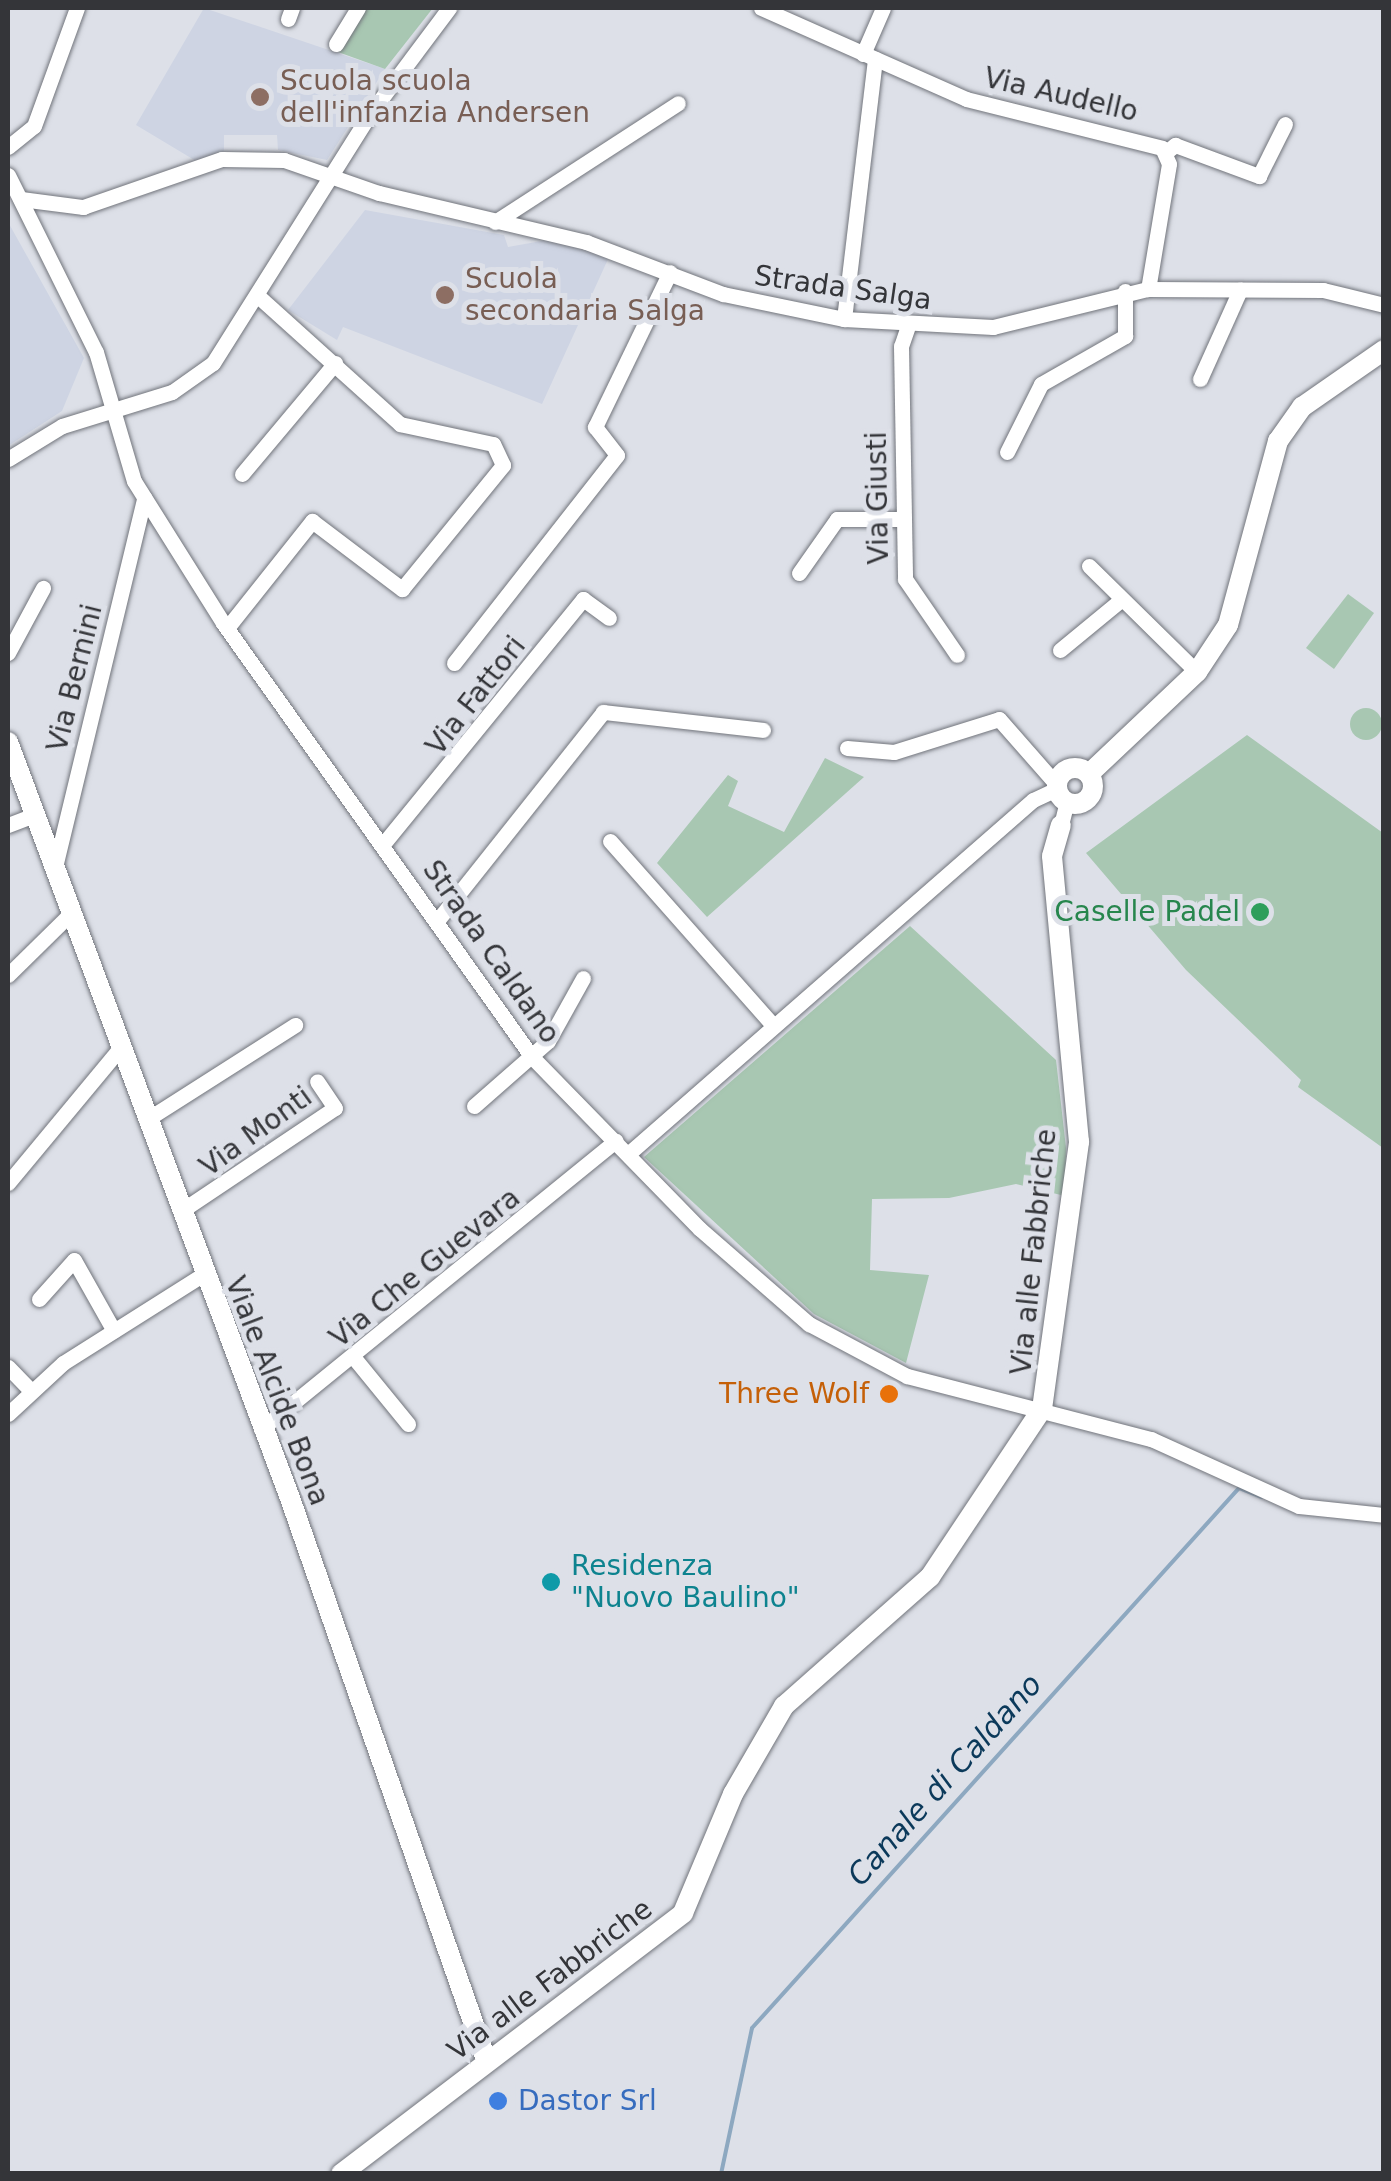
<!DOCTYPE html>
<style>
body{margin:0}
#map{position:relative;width:1391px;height:2181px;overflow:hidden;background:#dde0e8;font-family:"DejaVu Sans",sans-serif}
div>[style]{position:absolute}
.built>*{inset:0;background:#ced4e3}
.green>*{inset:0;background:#a8c7b2}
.round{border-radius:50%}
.stream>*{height:4px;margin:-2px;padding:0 2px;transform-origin:2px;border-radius:2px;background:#8da8c0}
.roads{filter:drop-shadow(0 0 2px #71747b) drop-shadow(0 0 2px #71747b)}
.minor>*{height:15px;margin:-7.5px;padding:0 7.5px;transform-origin:7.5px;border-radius:7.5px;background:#fff}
.tertiary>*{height:20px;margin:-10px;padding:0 10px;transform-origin:10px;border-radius:10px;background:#fff}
.tertiary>.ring{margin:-10px;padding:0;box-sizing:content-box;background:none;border:20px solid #fff;border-radius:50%}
.dots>*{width:28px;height:28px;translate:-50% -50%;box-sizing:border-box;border:5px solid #dde0e8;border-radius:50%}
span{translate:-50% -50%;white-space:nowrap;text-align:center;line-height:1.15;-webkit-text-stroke:10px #dde0e8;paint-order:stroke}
.education-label{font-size:28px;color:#785e54}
.left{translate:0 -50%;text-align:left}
.street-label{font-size:28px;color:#343539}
.leisure-label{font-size:28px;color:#27864d}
.right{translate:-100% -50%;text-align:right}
.food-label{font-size:28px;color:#c56008}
.culture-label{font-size:28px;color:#0d838f}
.shop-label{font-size:28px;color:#366cbe}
.water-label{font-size:30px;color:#0b395a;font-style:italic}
.frame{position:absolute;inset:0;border:10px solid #343539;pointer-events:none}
</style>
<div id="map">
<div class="built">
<div style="clip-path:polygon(204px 8px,385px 69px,327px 160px,278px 150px,277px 135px,224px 135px,224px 151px,196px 161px,136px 125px)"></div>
<div style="clip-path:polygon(365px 210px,504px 235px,508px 247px,547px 240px,609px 257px,542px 404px,343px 327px,337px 340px,288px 310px)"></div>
<div style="clip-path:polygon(8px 222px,84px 358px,62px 411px,8px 446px)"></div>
</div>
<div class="green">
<div style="clip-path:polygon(363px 8px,433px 8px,385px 69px,338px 52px)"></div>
<div style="clip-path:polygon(1348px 594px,1374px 613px,1334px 669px,1306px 648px)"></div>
<div class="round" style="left:1350px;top:708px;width:32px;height:32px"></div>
<div style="clip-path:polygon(1247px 735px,1383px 833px,1383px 1148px,1298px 1087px,1301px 1080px,1186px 970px,1086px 853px)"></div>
<div style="clip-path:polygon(825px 758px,864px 777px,707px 917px,657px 863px,728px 775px,738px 781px,728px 806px,784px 832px)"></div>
<div style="clip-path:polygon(910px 926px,1056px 1060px,1066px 1148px,1065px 1196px,1016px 1184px,949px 1198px,872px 1199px,870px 1270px,929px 1275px,906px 1363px,814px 1314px,644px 1157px)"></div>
</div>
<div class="stream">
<div style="left:721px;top:2174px;width:149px;rotate:-78deg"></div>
<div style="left:752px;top:2028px;width:727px;rotate:-47.95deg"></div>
<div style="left:1239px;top:1488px;width:24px;rotate:22deg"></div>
</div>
<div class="roads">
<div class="minor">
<div style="left:761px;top:8px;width:224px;rotate:23.9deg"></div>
<div style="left:966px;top:99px;width:202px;rotate:14deg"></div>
<div style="left:1162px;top:148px;width:17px;rotate:66deg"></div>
<div style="left:1169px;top:164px;width:127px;rotate:99.5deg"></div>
<div style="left:288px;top:19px;width:12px;rotate:-70deg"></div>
<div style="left:336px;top:44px;width:42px;rotate:-58.6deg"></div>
<div style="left:863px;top:54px;width:50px;rotate:-66.5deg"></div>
<div style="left:8px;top:147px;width:33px;rotate:-39deg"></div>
<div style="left:34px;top:126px;width:126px;rotate:-70deg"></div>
<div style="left:1165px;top:153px;width:13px;rotate:-39deg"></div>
<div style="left:1175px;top:145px;width:90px;rotate:20.3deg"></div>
<div style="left:1259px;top:176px;width:58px;rotate:-63.4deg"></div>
<div style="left:8px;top:175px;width:198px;rotate:63.6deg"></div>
<div style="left:96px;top:352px;width:134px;rotate:73.6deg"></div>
<div style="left:134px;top:481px;width:168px;rotate:57.9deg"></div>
<div style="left:223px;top:623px;width:533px;rotate:54.55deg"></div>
<div style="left:532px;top:1057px;width:240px;rotate:45.7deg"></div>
<div style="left:700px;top:1229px;width:145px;rotate:41.1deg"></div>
<div style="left:809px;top:1324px;width:111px;rotate:28deg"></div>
<div style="left:907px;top:1376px;width:252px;rotate:14.5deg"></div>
<div style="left:1151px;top:1439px;width:162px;rotate:24.4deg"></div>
<div style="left:1299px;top:1506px;width:85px;rotate:6deg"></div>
<div style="left:21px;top:199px;width:63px;rotate:7.4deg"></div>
<div style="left:83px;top:207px;width:147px;rotate:-19.1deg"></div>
<div style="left:222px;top:159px;width:62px;rotate:0.9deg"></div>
<div style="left:284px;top:160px;width:101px;rotate:19.2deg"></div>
<div style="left:379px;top:193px;width:213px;rotate:13.3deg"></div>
<div style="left:586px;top:242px;width:147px;rotate:20.8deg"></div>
<div style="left:723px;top:294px;width:124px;rotate:11.7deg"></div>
<div style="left:844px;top:319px;width:149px;rotate:3.1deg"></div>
<div style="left:993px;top:327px;width:160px;rotate:-13.8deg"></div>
<div style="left:1148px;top:289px;width:175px;rotate:0.3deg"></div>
<div style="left:1323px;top:290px;width:63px;rotate:13.8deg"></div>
<div style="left:495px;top:222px;width:218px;rotate:-33deg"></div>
<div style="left:844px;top:319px;width:262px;rotate:-83.2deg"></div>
<div style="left:908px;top:326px;width:21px;rotate:109deg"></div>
<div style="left:901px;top:346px;width:233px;rotate:89deg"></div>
<div style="left:905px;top:579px;width:92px;rotate:55.6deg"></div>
<div style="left:1200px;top:379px;width:98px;rotate:-65.8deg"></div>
<div style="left:1007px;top:452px;width:76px;rotate:-63.4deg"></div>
<div style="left:1041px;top:384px;width:97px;rotate:-29.7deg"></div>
<div style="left:1125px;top:336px;width:45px;rotate:-90deg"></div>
<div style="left:8px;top:459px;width:63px;rotate:-31.4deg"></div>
<div style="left:62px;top:426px;width:115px;rotate:-17.2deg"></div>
<div style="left:172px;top:392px;width:50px;rotate:-35.3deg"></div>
<div style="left:213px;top:363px;width:298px;rotate:-57.8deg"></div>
<div style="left:372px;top:111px;width:129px;rotate:-53.2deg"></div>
<div style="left:242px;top:474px;width:145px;rotate:-50deg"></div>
<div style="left:1089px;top:566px;width:151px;rotate:44.5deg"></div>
<div style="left:799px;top:573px;width:66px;rotate:-54.9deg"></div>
<div style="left:837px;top:519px;width:66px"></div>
<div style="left:227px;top:628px;width:137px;rotate:-51.5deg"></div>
<div style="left:312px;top:521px;width:113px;rotate:37.1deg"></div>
<div style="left:402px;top:589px;width:160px;rotate:-50.8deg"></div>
<div style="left:503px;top:465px;width:23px;rotate:-115deg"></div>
<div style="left:493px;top:444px;width:95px;rotate:-167.9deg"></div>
<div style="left:400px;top:424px;width:188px;rotate:-138deg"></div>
<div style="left:1060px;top:650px;width:74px;rotate:-39.5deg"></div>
<div style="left:8px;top:653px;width:74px;rotate:-61.7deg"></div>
<div style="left:454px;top:663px;width:264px;rotate:-51.9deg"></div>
<div style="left:617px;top:455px;width:36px;rotate:-128deg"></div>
<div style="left:595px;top:427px;width:172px;rotate:-64.2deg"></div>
<div style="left:847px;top:748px;width:47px;rotate:4.9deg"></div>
<div style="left:894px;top:752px;width:110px;rotate:-17.4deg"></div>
<div style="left:999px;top:719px;width:88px;rotate:48.7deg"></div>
<div style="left:8px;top:825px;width:28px;rotate:-21deg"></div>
<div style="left:1061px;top:825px;width:25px;rotate:-76deg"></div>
<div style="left:610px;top:841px;width:246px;rotate:48.5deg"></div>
<div style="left:384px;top:843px;width:315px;rotate:-50.8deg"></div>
<div style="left:583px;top:599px;width:32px;rotate:36deg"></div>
<div style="left:55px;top:867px;width:380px;rotate:-76.4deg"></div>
<div style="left:437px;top:921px;width:267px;rotate:-51.5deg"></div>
<div style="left:603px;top:712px;width:161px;rotate:6.4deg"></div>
<div style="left:8px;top:975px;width:87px;rotate:-44.5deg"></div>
<div style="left:474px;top:1106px;width:98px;rotate:-41.3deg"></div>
<div style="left:548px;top:1041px;width:72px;rotate:-60.9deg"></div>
<div style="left:146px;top:1120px;width:177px;rotate:-32.5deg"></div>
<div style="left:628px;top:1154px;width:538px;rotate:-41.16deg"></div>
<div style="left:1033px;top:800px;width:26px;rotate:-25deg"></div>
<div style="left:8px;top:1183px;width:175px;rotate:-50.3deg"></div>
<div style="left:181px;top:1211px;width:185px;rotate:-33.8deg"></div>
<div style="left:335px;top:1108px;width:32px;rotate:-124deg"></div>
<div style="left:39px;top:1299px;width:52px;rotate:-48.1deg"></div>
<div style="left:74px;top:1260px;width:81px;rotate:60.6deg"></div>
<div style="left:355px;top:1359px;width:84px;rotate:50.8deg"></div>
<div style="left:8px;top:1367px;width:32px;rotate:46deg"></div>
<div style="left:8px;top:1414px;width:75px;rotate:-42.8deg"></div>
<div style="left:63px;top:1363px;width:167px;rotate:-32.3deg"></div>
<div style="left:261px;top:1429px;width:457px;rotate:-39.1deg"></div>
</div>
<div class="tertiary">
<div style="left:8px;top:742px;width:810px;rotate:69.55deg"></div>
<div style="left:291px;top:1501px;width:594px;rotate:70.74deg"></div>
<div class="ring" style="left:1057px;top:768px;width:16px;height:16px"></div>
<div style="left:1089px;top:774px;width:149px;rotate:-43.4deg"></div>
<div style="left:1197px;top:672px;width:56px;rotate:-56.6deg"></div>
<div style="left:1228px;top:625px;width:191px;rotate:-74.8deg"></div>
<div style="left:1278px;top:441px;width:42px;rotate:-54.8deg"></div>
<div style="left:1302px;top:407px;width:100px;rotate:-34.8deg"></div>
<div style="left:341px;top:2174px;width:430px;rotate:-37.3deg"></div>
<div style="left:683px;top:1913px;width:129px;rotate:-67.2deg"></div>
<div style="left:733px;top:1794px;width:102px;rotate:-59.9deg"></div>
<div style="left:784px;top:1706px;width:195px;rotate:-41.5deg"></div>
<div style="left:930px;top:1577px;width:202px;rotate:-56.3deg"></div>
<div style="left:1042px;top:1409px;width:270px;rotate:-82.1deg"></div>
<div style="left:1079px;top:1142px;width:287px;rotate:-95.4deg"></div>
<div style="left:1052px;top:856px;width:32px;rotate:-74deg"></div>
</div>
</div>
<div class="dots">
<div style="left:260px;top:97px;background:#8d6e63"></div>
<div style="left:445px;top:295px;background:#8d6e63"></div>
<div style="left:1260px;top:912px;background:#2e9e5b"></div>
<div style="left:889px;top:1394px;background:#e8710a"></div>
<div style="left:551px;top:1582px;background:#0f9aa8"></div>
<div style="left:498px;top:2101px;background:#3f7fe0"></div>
</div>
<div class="education-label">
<span class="left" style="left:280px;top:97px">Scuola scuola<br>dell'infanzia Andersen</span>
<span class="left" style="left:465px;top:295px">Scuola<br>secondaria Salga</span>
</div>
<div class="street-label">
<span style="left:1061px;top:95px;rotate:13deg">Via Audello</span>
<span style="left:843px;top:288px;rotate:8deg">Strada Salga</span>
<span style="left:878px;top:498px;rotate:-91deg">Via Giusti</span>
<span style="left:75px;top:678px;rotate:-76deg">Via Bernini</span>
<span style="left:476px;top:696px;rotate:-52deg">Via Fattori</span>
<span style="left:491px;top:952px;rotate:55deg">Strada Caldano</span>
<span style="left:256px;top:1132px;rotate:-36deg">Via Monti</span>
<span style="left:1034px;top:1252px;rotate:-84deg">Via alle Fabbriche</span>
<span style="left:425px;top:1268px;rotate:-39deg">Via Che Guevara</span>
<span style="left:277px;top:1391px;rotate:69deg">Viale Alcide Bona</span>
<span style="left:550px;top:1980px;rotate:-37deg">Via alle Fabbriche</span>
</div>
<div class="leisure-label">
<span class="right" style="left:1240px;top:912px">Caselle Padel</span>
</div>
<div class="food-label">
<span class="right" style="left:869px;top:1394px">Three Wolf</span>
</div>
<div class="culture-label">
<span class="left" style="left:571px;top:1582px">Residenza<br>"Nuovo Baulino"</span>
</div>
<div class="shop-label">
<span class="left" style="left:518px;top:2101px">Dastor Srl</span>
</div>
<div class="water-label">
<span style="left:945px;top:1780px;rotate:-48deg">Canale di Caldano</span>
</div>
<div class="frame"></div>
</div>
